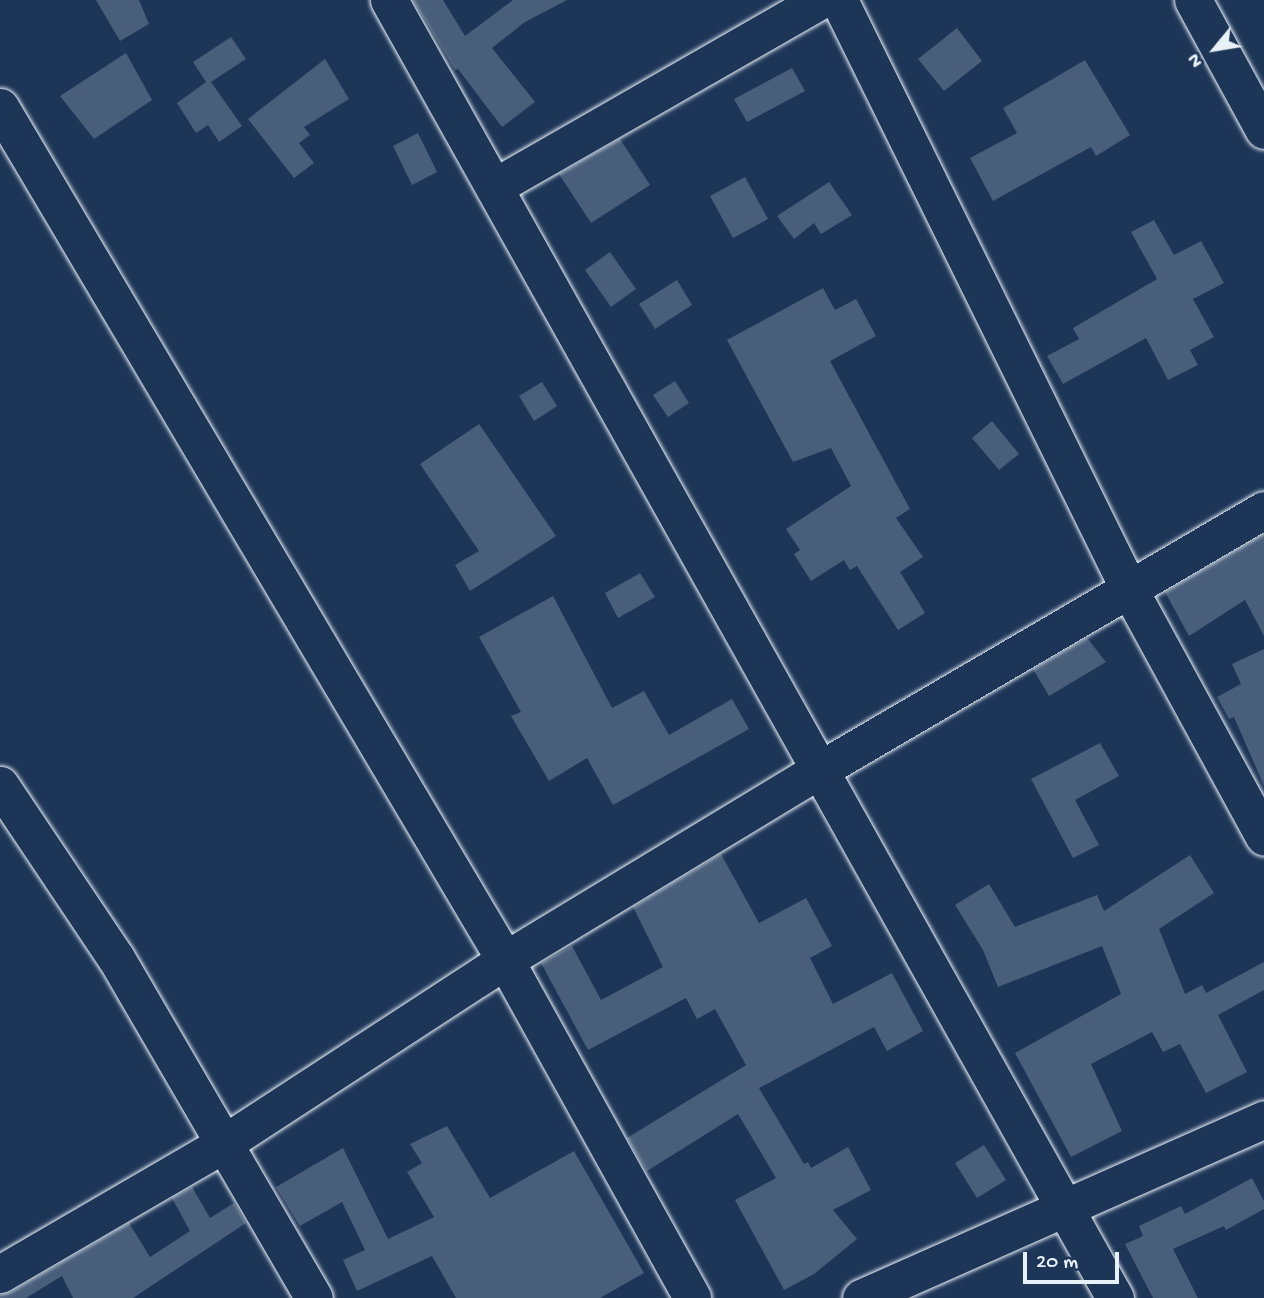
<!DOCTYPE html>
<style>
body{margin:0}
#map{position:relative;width:1264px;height:1298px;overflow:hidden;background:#1d3557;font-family:"Gochi Hand",sans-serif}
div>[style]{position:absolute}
.building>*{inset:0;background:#495e7a}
.roads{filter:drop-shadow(0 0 2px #e8f1f8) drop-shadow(0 0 2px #e8f1f8)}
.street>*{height:37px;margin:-18.5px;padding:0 18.5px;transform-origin:18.5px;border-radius:18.5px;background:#1d3557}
span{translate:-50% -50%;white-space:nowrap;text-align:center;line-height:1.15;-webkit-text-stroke:5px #1d3557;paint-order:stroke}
.north{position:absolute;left:1180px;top:14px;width:70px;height:70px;-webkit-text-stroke:5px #1d3557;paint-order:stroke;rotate:240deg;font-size:19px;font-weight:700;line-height:28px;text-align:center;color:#e8f1f8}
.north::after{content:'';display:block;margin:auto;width:24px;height:32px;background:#e8f1f8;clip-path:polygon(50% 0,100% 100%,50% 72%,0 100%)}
.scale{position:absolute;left:1023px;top:1252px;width:96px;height:32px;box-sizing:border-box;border:4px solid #e8f1f8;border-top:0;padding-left:9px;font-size:21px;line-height:24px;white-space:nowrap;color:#e8f1f8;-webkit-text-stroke:5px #1d3557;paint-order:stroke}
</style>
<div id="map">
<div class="building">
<div style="clip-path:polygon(96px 0,139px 0,149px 24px,120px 41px)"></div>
<div style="clip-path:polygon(413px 0,443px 0,465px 36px,513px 0,567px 0,525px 22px,492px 48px,535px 102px,502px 127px,458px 69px,455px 70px)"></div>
<div style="clip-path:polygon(957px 28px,982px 61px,944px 91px,918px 59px)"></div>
<div style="clip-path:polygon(231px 37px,246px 59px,211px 82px,242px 126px,219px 142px,208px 125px,196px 133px,177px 103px,206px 82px,193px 62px)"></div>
<div style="clip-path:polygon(126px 53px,152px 100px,94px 139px,60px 96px)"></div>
<div style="clip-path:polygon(325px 59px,349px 99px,304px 127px,310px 135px,299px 143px,314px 163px,294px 178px,248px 119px)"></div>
<div style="clip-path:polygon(1085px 60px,1130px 135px,1096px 156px,1091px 147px,993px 201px,970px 158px,1017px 133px,1003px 108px)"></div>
<div style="clip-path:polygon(792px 68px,805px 91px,747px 122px,734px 99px)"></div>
<div style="clip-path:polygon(418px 133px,437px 172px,412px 185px,393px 146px)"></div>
<div style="clip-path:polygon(620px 139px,650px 185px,591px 223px,559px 174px)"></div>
<div style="clip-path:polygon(745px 177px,768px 219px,733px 238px,710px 196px)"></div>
<div style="clip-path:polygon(829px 182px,852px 215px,821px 234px,814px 223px,794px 239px,777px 216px)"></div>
<div style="clip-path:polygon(1154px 220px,1174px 255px,1201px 241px,1224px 283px,1193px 299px,1214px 337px,1190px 350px,1198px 365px,1168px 380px,1146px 338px,1063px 384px,1047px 356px,1079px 339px,1073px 328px,1157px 279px,1131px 232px)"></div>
<div style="clip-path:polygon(610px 252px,636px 289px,611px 307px,585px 270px)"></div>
<div style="clip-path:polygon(677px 280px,692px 305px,655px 329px,639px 304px)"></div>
<div style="clip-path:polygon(823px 288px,835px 310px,856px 299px,876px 336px,830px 361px,910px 509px,896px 518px,923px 557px,900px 572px,925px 613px,898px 630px,857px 566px,850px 570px,844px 560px,811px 581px,794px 554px,800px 550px,786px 529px,851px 486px,831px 448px,793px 462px,727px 340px)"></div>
<div style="clip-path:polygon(675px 381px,689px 403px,668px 417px,653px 395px)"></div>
<div style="clip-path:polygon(542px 382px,557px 406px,534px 421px,519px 396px)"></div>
<div style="clip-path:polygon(992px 421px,1019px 454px,999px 470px,972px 438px)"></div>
<div style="clip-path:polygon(479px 424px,556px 536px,470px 591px,455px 565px,479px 551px,420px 464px)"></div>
<div style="clip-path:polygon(1264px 534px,1264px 636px,1245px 600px,1189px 636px,1165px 592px)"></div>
<div style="clip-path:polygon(640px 573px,655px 597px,618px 618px,605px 593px)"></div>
<div style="clip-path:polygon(553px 596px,612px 708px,644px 691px,669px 735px,732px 699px,749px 729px,613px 805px,587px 758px,549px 781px,511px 716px,521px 712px,479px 637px)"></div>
<div style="clip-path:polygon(1087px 638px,1106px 662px,1049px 696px,1033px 669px)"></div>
<div style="clip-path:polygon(1264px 649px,1264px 786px,1234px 717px,1229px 719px,1217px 697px,1241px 684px,1232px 664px)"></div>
<div style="clip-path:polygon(1100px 743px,1119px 776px,1075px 800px,1099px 845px,1073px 858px,1031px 779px)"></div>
<div style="clip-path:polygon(721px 854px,759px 923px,806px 898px,832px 946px,810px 958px,833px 1004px,892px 973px,923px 1031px,887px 1051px,874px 1027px,759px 1088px,804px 1164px,808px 1162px,811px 1168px,848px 1147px,871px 1190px,833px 1210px,857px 1239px,814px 1274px,784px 1290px,735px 1200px,776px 1178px,738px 1114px,647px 1171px,627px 1138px,746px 1065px,715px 1009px,697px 1019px,686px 998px,588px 1050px,541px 963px,572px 946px,601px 1000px,663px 967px,633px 907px)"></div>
<div style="clip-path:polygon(1190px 855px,1214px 893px,1159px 929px,1185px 994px,1202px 985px,1206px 993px,1264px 962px,1264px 990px,1218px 1015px,1247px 1072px,1206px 1093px,1180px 1044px,1163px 1052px,1152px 1032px,1091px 1064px,1122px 1131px,1071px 1157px,1015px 1053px,1121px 994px,1102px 946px,998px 987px,983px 950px,955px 905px,989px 884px,1015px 927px,1097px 895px,1104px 911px)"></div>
<div style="clip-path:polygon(447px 1126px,490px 1198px,574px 1151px,644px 1273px,600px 1298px,456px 1298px,432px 1256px,357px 1291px,343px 1260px,365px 1250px,342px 1202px,300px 1226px,276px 1187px,343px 1148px,388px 1239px,434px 1217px,407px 1172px,422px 1163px,410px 1144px)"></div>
<div style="clip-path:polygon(984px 1145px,1006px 1180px,977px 1198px,955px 1163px)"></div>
<div style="clip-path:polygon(1252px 1178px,1264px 1201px,1264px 1209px,1226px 1230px,1224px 1226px,1173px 1249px,1198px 1298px,1153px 1298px,1125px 1244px,1143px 1236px,1139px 1226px,1181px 1206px,1185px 1214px)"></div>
<div style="clip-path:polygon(192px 1187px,210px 1218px,234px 1203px,246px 1223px,133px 1298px,73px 1298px,62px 1276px,26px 1298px,0 1298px,0 1295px,11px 1292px,129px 1223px,150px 1257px,190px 1231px,172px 1198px)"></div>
</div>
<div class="roads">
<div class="street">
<div style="left:389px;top:0;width:1487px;rotate:60.78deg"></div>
<div style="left:839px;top:0;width:657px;rotate:63.79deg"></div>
<div style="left:1129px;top:589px;width:282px;rotate:61.4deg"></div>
<div style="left:1193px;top:0;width:148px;rotate:61.4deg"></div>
<div style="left:0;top:107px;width:991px;rotate:59.37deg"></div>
<div style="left:505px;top:960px;width:386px;rotate:61deg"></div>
<div style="left:494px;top:187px;width:376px;rotate:-29.8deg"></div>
<div style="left:0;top:785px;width:208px;rotate:56.2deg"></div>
<div style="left:116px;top:958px;width:393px;rotate:59.8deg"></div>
<div style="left:0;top:1274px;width:258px;rotate:-30.2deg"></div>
<div style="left:223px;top:1144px;width:337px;rotate:-33.1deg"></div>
<div style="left:505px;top:960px;width:369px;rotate:-31.2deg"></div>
<div style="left:821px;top:769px;width:513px;rotate:-30.31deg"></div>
<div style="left:861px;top:1298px;width:441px;rotate:-23.9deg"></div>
</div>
</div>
<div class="north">N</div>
<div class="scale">20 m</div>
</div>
